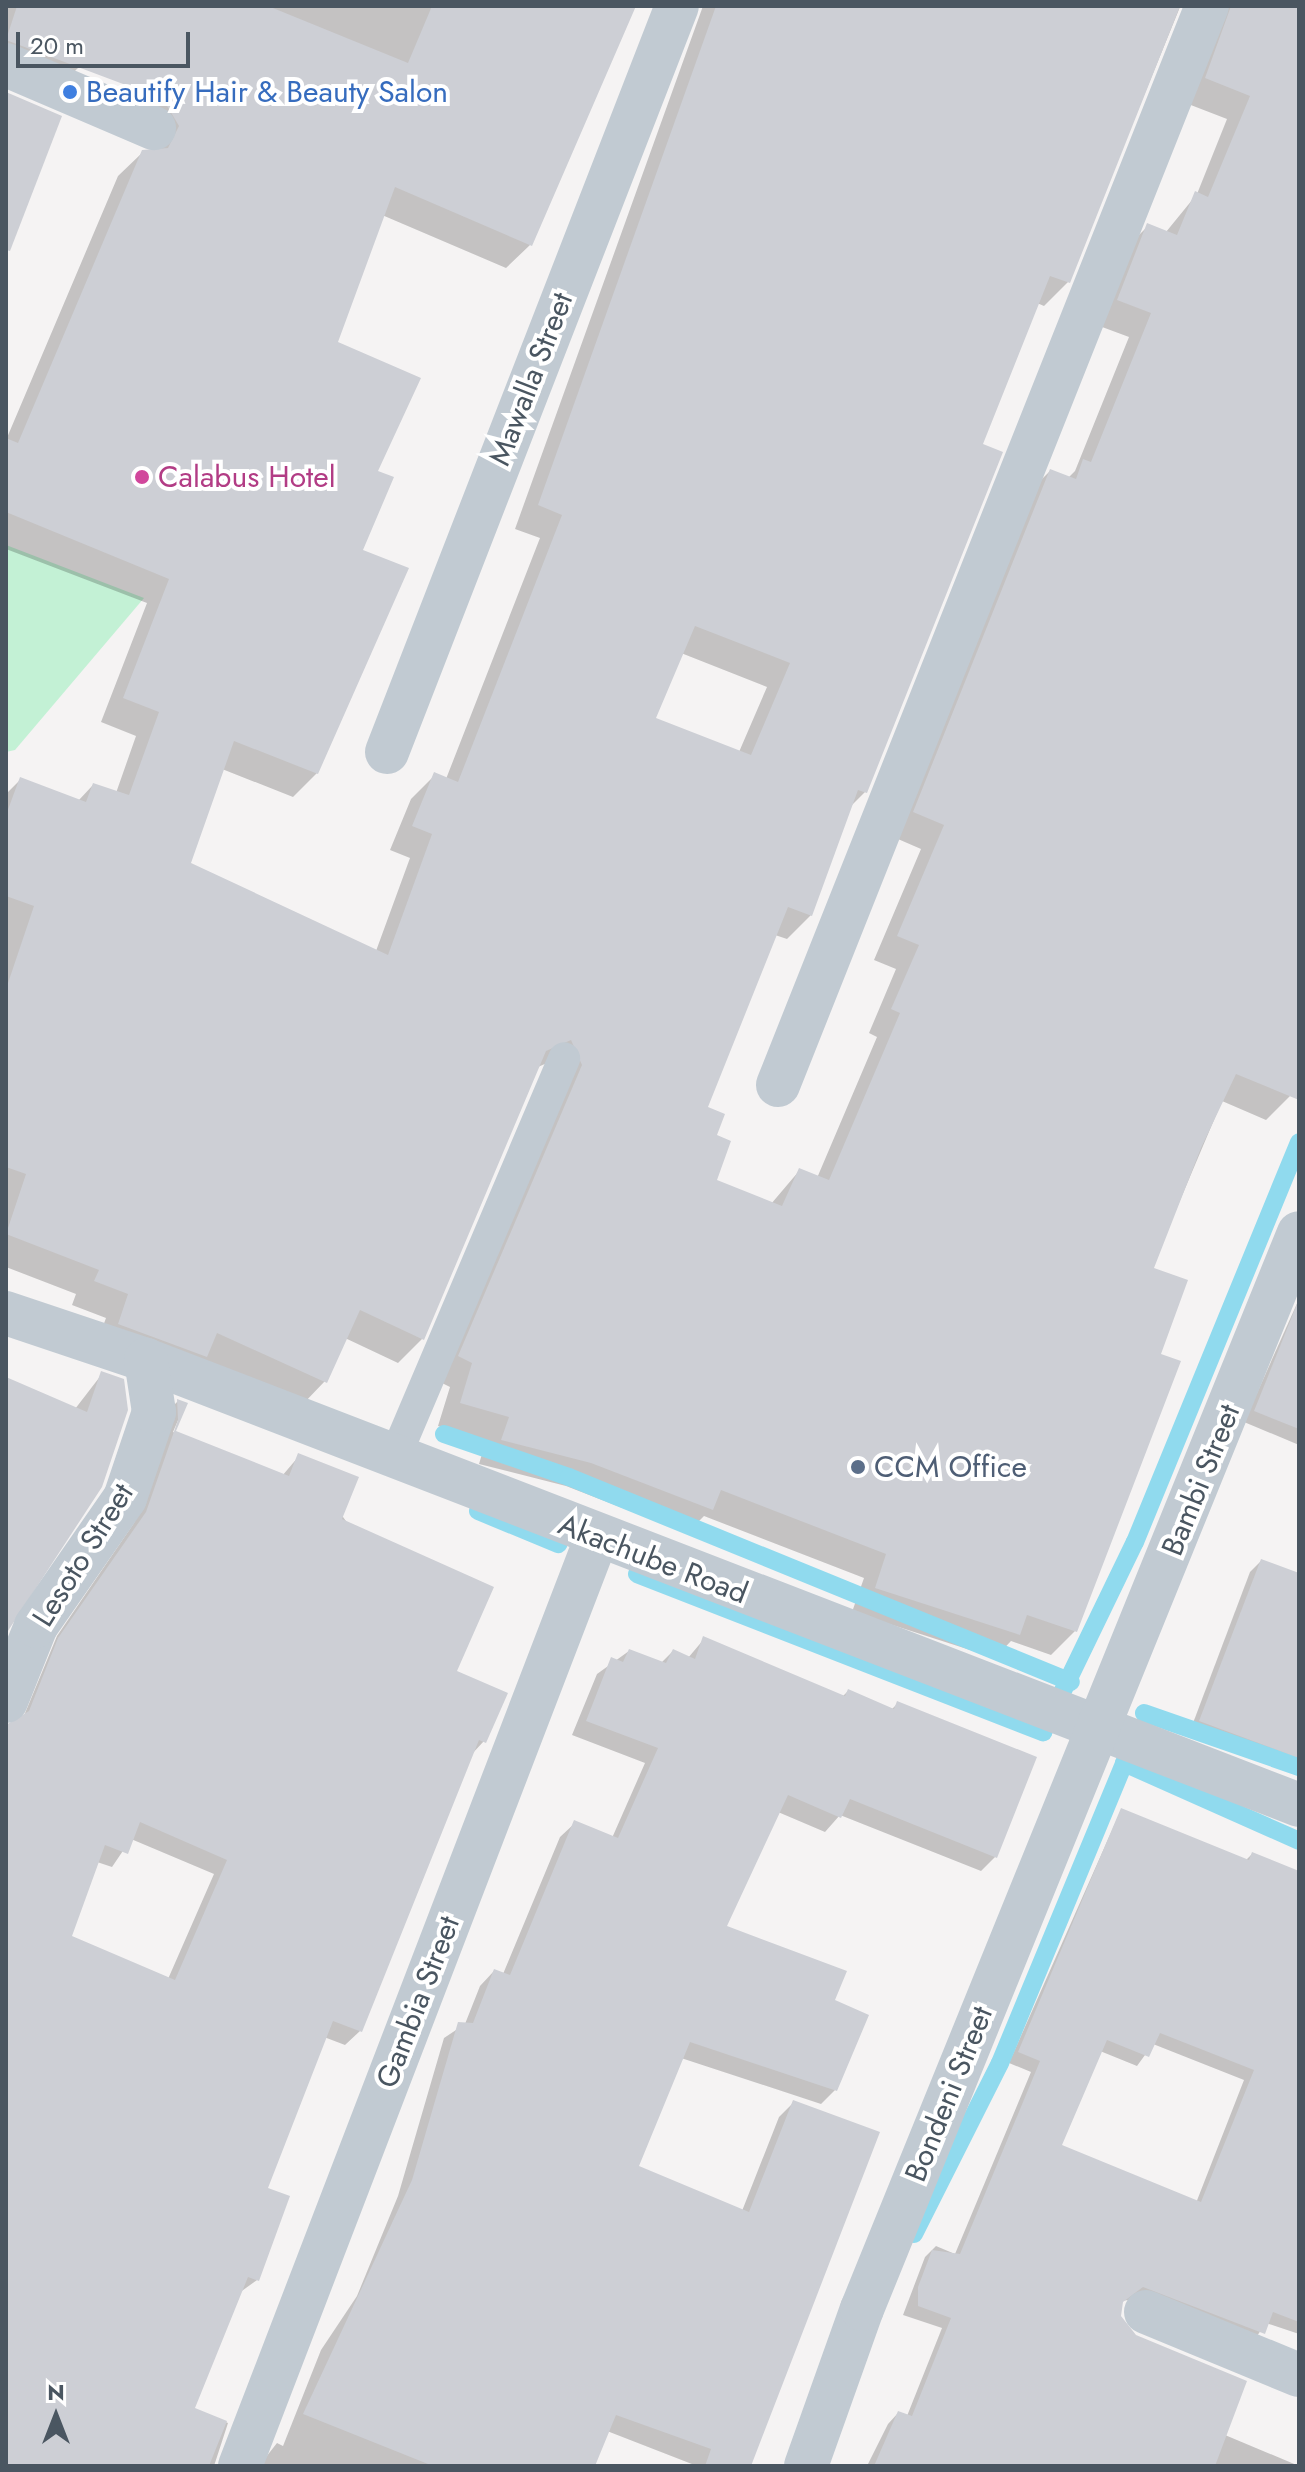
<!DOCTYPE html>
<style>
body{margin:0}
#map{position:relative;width:1305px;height:2472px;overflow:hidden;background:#f5f3f3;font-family:Jost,sans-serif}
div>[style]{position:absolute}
.green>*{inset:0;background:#c3f1d5}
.shadow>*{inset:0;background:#0003}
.stream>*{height:18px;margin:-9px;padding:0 9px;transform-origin:9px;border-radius:9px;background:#90daee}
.building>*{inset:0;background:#cdcfd5}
.lane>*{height:32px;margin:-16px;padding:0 16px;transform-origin:16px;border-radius:16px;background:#c1cad2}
.street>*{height:44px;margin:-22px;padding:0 22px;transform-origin:22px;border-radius:22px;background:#c1cad2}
.dots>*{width:22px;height:22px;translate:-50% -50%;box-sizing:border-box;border:4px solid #fff;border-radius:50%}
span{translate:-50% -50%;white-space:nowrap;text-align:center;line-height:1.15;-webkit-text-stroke:8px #fff;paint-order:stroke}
.shop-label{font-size:30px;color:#366cbe}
.left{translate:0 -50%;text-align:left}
.street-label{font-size:30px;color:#4a5661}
.hotel-label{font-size:30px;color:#b23c85}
.service-label{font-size:30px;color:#4e5e75}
.frame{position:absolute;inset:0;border:8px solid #4a5661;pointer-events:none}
.north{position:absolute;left:16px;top:2376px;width:80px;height:80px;-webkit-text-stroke:6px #fff;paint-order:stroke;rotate:0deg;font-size:22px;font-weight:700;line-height:32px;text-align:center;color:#4a5661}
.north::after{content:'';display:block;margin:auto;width:28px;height:36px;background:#4a5661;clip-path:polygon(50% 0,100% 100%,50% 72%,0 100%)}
.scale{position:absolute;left:16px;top:32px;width:174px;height:36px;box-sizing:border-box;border:4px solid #4a5661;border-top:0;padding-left:10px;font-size:24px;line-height:28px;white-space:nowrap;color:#4a5661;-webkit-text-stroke:6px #fff;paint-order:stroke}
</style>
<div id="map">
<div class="green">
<div style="clip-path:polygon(6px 545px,144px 598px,15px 750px,6px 752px)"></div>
</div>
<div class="shadow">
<div style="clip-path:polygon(81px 6px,92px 31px,78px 68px,58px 87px,6px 68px,7px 6px)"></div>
<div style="clip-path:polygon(evenodd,163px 6px,634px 6px,530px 245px,506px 268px,382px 215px,335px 343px,376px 472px,317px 773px,293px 797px,222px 769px,189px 864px,376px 951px,410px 858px,390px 850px,411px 799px,435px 775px,446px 779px,540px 538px,515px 529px,703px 6px,1188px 6px,1180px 7px,1068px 282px,1044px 306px,1037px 303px,981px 445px,865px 792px,849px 808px,811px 915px,787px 939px,775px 935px,705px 1108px,715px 1136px,714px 1182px,771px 1204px,799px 1171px,817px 1178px,877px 1037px,869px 1033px,896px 969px,874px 960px,921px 849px,891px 836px,1026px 495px,1050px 471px,1068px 478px,1075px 471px,1129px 337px,1094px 324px,1124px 250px,1148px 226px,1166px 232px,1197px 194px,1227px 119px,1183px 102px,1192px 6px,1299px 6px,1299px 1071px,1290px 1096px,1266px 1120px,1222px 1101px,1151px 1269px,1158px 1355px,1179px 1362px,1075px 1631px,1051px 1655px,1011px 1641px,995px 1658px,852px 1612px,864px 1578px,704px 1516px,687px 1533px,566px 1486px,479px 1464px,486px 1441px,438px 1426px,450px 1387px,436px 1380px,547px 1063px,538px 1067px,422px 1339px,398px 1363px,345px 1338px,325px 1381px,302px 1405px,95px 1348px,106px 1318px,72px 1305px,76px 1294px,6px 1267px,6px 794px,20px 780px,78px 801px,93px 785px,116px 793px,136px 736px,101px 722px,147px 603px,6px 549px,6px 440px,118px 176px,143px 152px,153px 154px,151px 138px,121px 116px,163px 6px,681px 653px,767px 687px,739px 752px,654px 719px,681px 653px)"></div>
<div style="clip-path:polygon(1299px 1299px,1299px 1445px,1244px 1422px)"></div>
<div style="clip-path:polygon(102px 1374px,122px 1380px,6px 1563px,6px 1379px,75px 1409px)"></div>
<div style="clip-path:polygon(evenodd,178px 1401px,185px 1404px,173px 1432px,282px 1476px,299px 1456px,455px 1672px,484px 1741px,471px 1755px,360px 2031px,345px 2045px,324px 2037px,266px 2189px,257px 2280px,239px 2293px,192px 2409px,228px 2423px,214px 2466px,6px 2466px,6px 1759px,57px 1636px,134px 1523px,164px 1436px,163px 1416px,178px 1401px,131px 1839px,214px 1874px,168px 1979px,69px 1937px,97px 1862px,112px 1867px,131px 1839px)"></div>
<div style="clip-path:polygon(1261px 1561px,1299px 1575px,1299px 1772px,1190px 1731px,1250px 1572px)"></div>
<div style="clip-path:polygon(704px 1639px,842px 1697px,848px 1691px,891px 1710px,897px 1704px,996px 1856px,981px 1871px,840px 1815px,825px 1832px,778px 1812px,725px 1927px,833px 2001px,836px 2089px,821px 2104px,681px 2058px,636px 2168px,742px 2211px,779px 2117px,794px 2102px,749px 2466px,697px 2466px,607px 2431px,593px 2466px,259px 2466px,277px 2443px,283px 2446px,321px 2350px,357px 2296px,398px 2196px,444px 2038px,465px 2024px,480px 1986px,494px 1971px,503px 1974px,560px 1837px,575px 1823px,612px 1838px,645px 1763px,572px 1735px,597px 1674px,629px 1651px,661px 1663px,673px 1651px,688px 1658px)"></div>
<div style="clip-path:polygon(evenodd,1121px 1810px,1245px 1861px,1252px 1854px,1299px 1873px,1299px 2334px,1266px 2323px,1252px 2343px,1143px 2298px,1121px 2301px,1119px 2317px,1225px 2435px,1299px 2466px,867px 2466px,888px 2424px,898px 2413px,907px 2416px,942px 2328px,903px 2315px,925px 2257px,936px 2246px,955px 2254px,1031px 2072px,1009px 2063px,1121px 1810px,1153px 2044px,1244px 2080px,1196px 2203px,1059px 2146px,1100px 2051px,1137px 2066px,1153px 2044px)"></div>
</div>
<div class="stream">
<div style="left:444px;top:1434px;width:132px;rotate:19deg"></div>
<div style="left:569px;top:1477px;width:542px;rotate:22.21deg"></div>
<div style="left:478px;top:1511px;width:87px;rotate:22.4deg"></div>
<div style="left:637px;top:1574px;width:436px;rotate:21.3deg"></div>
<div style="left:1043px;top:1732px;width:211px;rotate:-64.2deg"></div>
<div style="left:1135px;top:1542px;width:432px;rotate:-67.7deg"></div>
<div style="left:1144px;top:1713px;width:164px;rotate:19.2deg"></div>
<div style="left:914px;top:2234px;width:191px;rotate:-63.3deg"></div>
<div style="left:1000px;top:2063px;width:325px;rotate:-67.5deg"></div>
<div style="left:1124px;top:1763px;width:192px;rotate:24deg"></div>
</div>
<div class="building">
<div style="clip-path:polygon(evenodd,17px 6px,268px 6px,408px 63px,432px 6px,636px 6px,532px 246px,395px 187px,338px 342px,421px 378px,378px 471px,394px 477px,363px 550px,409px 568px,318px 774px,234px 741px,191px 863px,388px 955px,432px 834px,412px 826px,434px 772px,458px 782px,562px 515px,538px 505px,716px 6px,1180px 6px,1070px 283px,1050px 276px,983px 444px,1003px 452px,867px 793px,858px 790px,812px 916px,788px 907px,708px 1107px,725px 1114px,717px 1135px,731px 1141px,717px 1180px,782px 1206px,799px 1168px,829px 1180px,900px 1013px,891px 1009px,919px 945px,897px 936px,944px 825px,913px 812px,1050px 469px,1076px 479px,1083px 459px,1091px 462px,1151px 313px,1117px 300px,1147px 223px,1177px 235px,1195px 191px,1208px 197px,1250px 96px,1205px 78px,1231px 6px,1299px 6px,1299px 1100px,1236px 1074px,1201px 1148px,1154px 1268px,1188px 1280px,1161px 1354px,1181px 1361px,1077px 1632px,1027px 1615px,1020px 1635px,875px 1588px,886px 1554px,721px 1490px,713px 1510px,591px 1463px,501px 1440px,509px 1417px,460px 1403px,472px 1363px,458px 1356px,582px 1065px,571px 1040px,546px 1051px,424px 1340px,360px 1310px,327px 1383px,217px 1333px,207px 1357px,118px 1324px,128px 1294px,94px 1281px,99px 1270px,6px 1234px,26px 1174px,6px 1167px,6px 989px,34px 906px,6px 896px,6px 815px,20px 777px,86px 802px,93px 783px,129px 795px,159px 712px,123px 698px,169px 579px,6px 512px,6px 438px,18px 443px,142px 150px,168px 148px,179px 126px,163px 99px,6px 40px,17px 6px,695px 626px,790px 663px,751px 755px,656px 718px,695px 626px)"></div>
<div style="clip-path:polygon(6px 92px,62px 116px,10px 251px,6px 250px)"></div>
<div style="clip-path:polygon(1299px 1299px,1299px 1429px,1254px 1411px)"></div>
<div style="clip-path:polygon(101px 1371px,124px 1379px,128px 1410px,102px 1487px,6px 1634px,6px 1377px,87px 1412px)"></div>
<div style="clip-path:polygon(evenodd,177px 1399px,188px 1403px,176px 1431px,289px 1476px,298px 1453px,359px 1477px,342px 1519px,494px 1587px,457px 1671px,508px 1693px,486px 1743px,479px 1740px,362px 2032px,333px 2021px,268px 2188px,290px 2196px,259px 2281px,248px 2277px,195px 2408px,227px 2421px,209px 2466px,6px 2466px,6px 1725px,29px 1711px,58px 1638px,146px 1512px,178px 1420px,177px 1399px,140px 1822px,227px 1860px,175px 1980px,72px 1936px,105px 1845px,128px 1854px,140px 1822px)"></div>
<div style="clip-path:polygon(1261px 1559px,1299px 1573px,1299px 1758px,1199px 1721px)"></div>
<div style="clip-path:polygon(703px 1636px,845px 1696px,848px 1689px,894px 1709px,897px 1701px,1037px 1757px,997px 1858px,850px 1799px,841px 1818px,788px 1795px,727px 1926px,847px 1971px,835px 2000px,869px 2015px,837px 2091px,690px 2042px,639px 2166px,749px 2212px,793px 2100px,880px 2132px,751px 2466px,705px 2466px,711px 2449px,616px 2415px,595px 2466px,433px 2466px,303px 2414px,412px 2180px,458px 2022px,473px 2023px,494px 1969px,510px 1975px,574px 1820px,618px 1838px,658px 1748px,586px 1721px,611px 1657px,623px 1662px,629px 1649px,666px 1663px,673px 1649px,695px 1659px)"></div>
<div style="clip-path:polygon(evenodd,1121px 1808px,1249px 1860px,1252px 1852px,1299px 1871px,1299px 2322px,1273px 2312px,1265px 2334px,1143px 2287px,1123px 2302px,1121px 2316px,1136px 2335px,1247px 2381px,1215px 2466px,874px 2466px,898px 2411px,912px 2416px,951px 2318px,918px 2306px,918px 2287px,932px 2250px,960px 2254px,1040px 2061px,1018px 2052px,1121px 1808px,1160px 2033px,1254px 2070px,1201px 2202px,1062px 2145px,1107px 2040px,1149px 2057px,1160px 2033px)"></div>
</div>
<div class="lane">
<div style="left:395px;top:1457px;width:433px;rotate:-67deg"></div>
</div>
<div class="street">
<div style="left:6px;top:65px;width:161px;rotate:23.1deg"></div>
<div style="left:387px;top:752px;width:800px;rotate:-68.76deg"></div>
<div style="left:778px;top:1085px;width:1161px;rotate:-68.32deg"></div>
<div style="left:6px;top:1313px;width:148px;rotate:18.6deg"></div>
<div style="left:146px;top:1360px;width:1236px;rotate:21.1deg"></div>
<div style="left:6px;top:1701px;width:81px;rotate:-68.2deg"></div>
<div style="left:36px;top:1626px;width:156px;rotate:-55.2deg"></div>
<div style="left:125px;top:1498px;width:91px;rotate:-71.4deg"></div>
<div style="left:154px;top:1412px;width:53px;rotate:-98.7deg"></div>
<div style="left:1146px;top:2312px;width:165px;rotate:22.4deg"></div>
<div style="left:240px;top:2466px;width:993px;rotate:-68.99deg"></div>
<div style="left:806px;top:2466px;width:167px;rotate:-70.4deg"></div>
<div style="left:862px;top:2309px;width:1161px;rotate:-67.9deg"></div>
</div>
<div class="dots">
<div style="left:70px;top:92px;background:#3f7fe0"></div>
<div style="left:142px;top:477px;background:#d1479c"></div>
<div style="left:858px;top:1467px;background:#5c6f8a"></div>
</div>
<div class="shop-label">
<span class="left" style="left:86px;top:92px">Beautify Hair &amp; Beauty Salon</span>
</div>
<div class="street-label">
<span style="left:531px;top:379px;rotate:-69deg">Mawalla Street</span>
<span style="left:1201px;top:1480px;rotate:-68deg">Bambi Street</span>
<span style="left:83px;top:1555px;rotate:-58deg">Lesoto Street</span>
<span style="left:653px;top:1559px;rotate:21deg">Akachube Road</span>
<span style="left:418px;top:2002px;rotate:-69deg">Gambia Street</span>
<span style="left:949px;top:2094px;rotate:-68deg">Bondeni Street</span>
</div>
<div class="hotel-label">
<span class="left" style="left:158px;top:477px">Calabus Hotel</span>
</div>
<div class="service-label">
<span class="left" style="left:874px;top:1467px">CCM Office</span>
</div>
<div class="frame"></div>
<div class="north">N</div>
<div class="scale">20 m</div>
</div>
